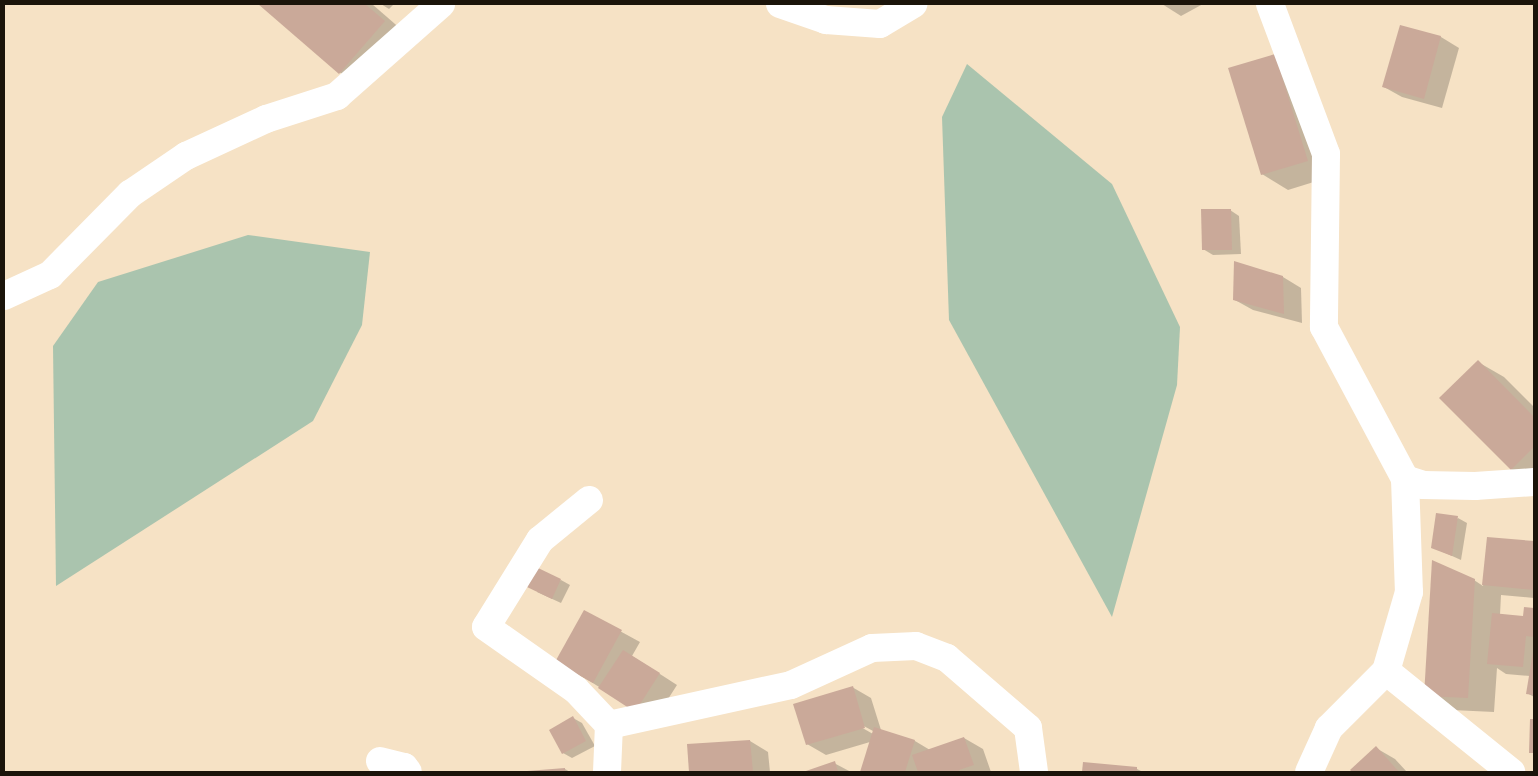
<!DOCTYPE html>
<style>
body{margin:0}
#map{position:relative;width:1538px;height:776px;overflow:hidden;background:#f6e2c5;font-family:"Fira Sans Condensed",sans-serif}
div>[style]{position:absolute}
.green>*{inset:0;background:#aac4ae}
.shadow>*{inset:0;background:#0003}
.building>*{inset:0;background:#caa999}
.street>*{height:28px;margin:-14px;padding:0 14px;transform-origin:14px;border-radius:14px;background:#fff}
span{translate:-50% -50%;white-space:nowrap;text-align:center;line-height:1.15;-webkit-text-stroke:4.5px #fdf1df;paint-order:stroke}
.frame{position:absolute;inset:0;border:5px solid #1b140a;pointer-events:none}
</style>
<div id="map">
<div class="green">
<div style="clip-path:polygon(967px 64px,1112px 184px,1180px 327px,1177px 385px,1112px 617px,949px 320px,942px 117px)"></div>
<div style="clip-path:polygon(248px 235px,370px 252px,362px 325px,313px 421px,56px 586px,53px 346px,98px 282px)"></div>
</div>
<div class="shadow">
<div style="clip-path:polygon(260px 4px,372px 4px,410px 37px,366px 88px,339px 72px)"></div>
<div style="clip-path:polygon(381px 4px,394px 4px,389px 9px)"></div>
<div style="clip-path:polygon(1162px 4px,1203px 4px,1181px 16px)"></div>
<div style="clip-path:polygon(1401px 27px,1441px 37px,1459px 48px,1442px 108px,1402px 97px,1384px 87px)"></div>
<div style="clip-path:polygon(1275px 55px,1333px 176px,1288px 190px,1262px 174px)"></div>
<div style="clip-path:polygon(1230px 210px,1239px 216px,1241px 254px,1213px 255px,1203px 249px)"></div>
<div style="clip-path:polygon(1283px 277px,1301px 288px,1302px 323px,1253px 310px,1235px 300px)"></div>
<div style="clip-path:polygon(1478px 362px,1504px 377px,1534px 407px,1534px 483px,1511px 469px)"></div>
<div style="clip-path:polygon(1458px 518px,1467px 523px,1461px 560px,1432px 547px)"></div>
<div style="clip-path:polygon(1488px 538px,1534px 542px,1534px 598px,1501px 595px,1500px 615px,1524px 617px,1525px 608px,1534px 609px,1534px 697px,1527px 693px,1530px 676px,1506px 674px,1497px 668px,1494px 712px,1452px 710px,1425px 695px,1474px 580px,1483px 586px)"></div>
<div style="clip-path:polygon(561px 580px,570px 585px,561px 603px,537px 592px)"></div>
<div style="clip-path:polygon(585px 612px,640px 642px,632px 656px,677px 685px,654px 721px,575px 672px)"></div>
<div style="clip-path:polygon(evenodd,852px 687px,871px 698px,881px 730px,915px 741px,930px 750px,964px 738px,983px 749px,991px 772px,861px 772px,870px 742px,826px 755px,807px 744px,852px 687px,860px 724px,873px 731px,873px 734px,859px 726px,860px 724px)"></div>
<div style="clip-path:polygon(573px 718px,582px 723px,595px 746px,572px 758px,563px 753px)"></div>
<div style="clip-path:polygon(750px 741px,768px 752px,770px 772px,690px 772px,688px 745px)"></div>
<div style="clip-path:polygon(1376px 748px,1395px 759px,1407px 772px,1354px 772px,1352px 770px)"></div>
<div style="clip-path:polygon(834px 763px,851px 772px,806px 772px)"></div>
<div style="clip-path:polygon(1084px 764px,1137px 769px,1143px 772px,1083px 772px)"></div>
<div style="clip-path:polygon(565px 769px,570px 772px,525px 772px)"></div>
</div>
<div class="building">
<div style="clip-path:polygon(258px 4px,365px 4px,385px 21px,339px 74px)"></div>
<div style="clip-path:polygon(1400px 25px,1441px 36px,1424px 99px,1382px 87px)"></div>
<div style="clip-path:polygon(1275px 54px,1308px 161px,1261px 175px,1228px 68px)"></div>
<div style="clip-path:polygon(1201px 209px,1231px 209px,1232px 250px,1202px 250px)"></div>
<div style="clip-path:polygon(1234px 261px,1283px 276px,1284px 314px,1233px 300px)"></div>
<div style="clip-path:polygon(1478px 360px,1534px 417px,1534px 447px,1511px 470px,1439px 398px)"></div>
<div style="clip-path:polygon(1436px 513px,1458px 516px,1452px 556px,1431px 548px)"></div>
<div style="clip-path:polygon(1487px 537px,1534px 541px,1534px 590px,1482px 585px)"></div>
<div style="clip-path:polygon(1432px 560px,1475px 579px,1468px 698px,1424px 696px)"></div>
<div style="clip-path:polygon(536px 567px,561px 579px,552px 599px,527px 587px)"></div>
<div style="clip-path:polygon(1524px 607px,1534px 608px,1534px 637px,1526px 636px,1523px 667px,1487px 664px,1492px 613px,1523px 616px)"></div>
<div style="clip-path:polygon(584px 610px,622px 630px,593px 683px,555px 662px)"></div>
<div style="clip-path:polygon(623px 650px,660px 673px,635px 712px,598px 688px)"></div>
<div style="clip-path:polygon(1533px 652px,1534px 653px,1534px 695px,1526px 694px)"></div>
<div style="clip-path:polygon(853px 686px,865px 728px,806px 745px,793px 704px)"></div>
<div style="clip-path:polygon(573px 716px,586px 741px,562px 754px,549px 730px)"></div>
<div style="clip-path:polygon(1530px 719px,1534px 719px,1534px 753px,1529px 753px)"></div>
<div style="clip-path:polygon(874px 727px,915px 740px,905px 772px,860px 772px)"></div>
<div style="clip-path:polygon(964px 737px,974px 765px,959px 770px,960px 772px,918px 772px,912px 755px)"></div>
<div style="clip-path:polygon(750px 740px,753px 772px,689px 772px,687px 744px)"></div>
<div style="clip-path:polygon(1376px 746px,1399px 772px,1352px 772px,1350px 770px)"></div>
<div style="clip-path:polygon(835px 761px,838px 772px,803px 772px)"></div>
<div style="clip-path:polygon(1083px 762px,1137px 767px,1137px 772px,1082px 772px)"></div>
<div style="clip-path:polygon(565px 768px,565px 772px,527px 772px,527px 771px)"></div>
</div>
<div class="street">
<div style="left:780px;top:4px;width:49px;rotate:19.2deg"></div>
<div style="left:826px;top:20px;width:54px;rotate:4.2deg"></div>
<div style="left:880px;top:24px;width:39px;rotate:-31deg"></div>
<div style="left:1270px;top:4px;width:160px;rotate:69.5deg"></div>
<div style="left:1326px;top:154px;width:173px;rotate:90.7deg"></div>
<div style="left:1324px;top:327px;width:172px;rotate:61.9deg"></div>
<div style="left:1405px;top:479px;width:113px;rotate:88deg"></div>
<div style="left:1409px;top:592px;width:82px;rotate:106.2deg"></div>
<div style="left:1386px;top:671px;width:81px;rotate:135deg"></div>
<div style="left:1329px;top:728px;width:48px;rotate:114.4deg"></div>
<div style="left:4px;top:296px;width:51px;rotate:-24.5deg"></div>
<div style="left:50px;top:275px;width:114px;rotate:-45.4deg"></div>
<div style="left:130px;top:194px;width:68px;rotate:-34.2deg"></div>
<div style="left:186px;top:156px;width:88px;rotate:-24.8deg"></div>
<div style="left:266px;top:119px;width:75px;rotate:-17.9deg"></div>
<div style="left:337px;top:96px;width:139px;rotate:-41.5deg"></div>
<div style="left:1405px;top:479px;width:19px;rotate:18deg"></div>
<div style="left:1423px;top:485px;width:52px;rotate:1.1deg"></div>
<div style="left:1475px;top:486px;width:59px;rotate:-3.9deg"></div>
<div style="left:589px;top:500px;width:63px;rotate:140.8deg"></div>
<div style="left:540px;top:540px;width:102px;rotate:121.8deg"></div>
<div style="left:486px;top:627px;width:110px;rotate:35deg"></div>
<div style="left:576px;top:690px;width:48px;rotate:46.7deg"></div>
<div style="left:1386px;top:671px;width:161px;rotate:38.9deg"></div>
<div style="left:380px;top:761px;width:25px;rotate:14deg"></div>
<div style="left:404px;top:767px;width:6px;rotate:51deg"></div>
<div style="left:607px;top:772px;width:47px;rotate:-87.6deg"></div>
<div style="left:609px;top:725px;width:186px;rotate:-12.4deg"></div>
<div style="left:791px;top:685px;width:89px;rotate:-24.6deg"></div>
<div style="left:872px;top:648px;width:44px;rotate:-2.6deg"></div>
<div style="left:916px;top:646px;width:33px;rotate:21deg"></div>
<div style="left:947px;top:658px;width:107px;rotate:40.8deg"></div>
<div style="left:1028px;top:728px;width:44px;rotate:82.2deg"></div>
</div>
<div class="frame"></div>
</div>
